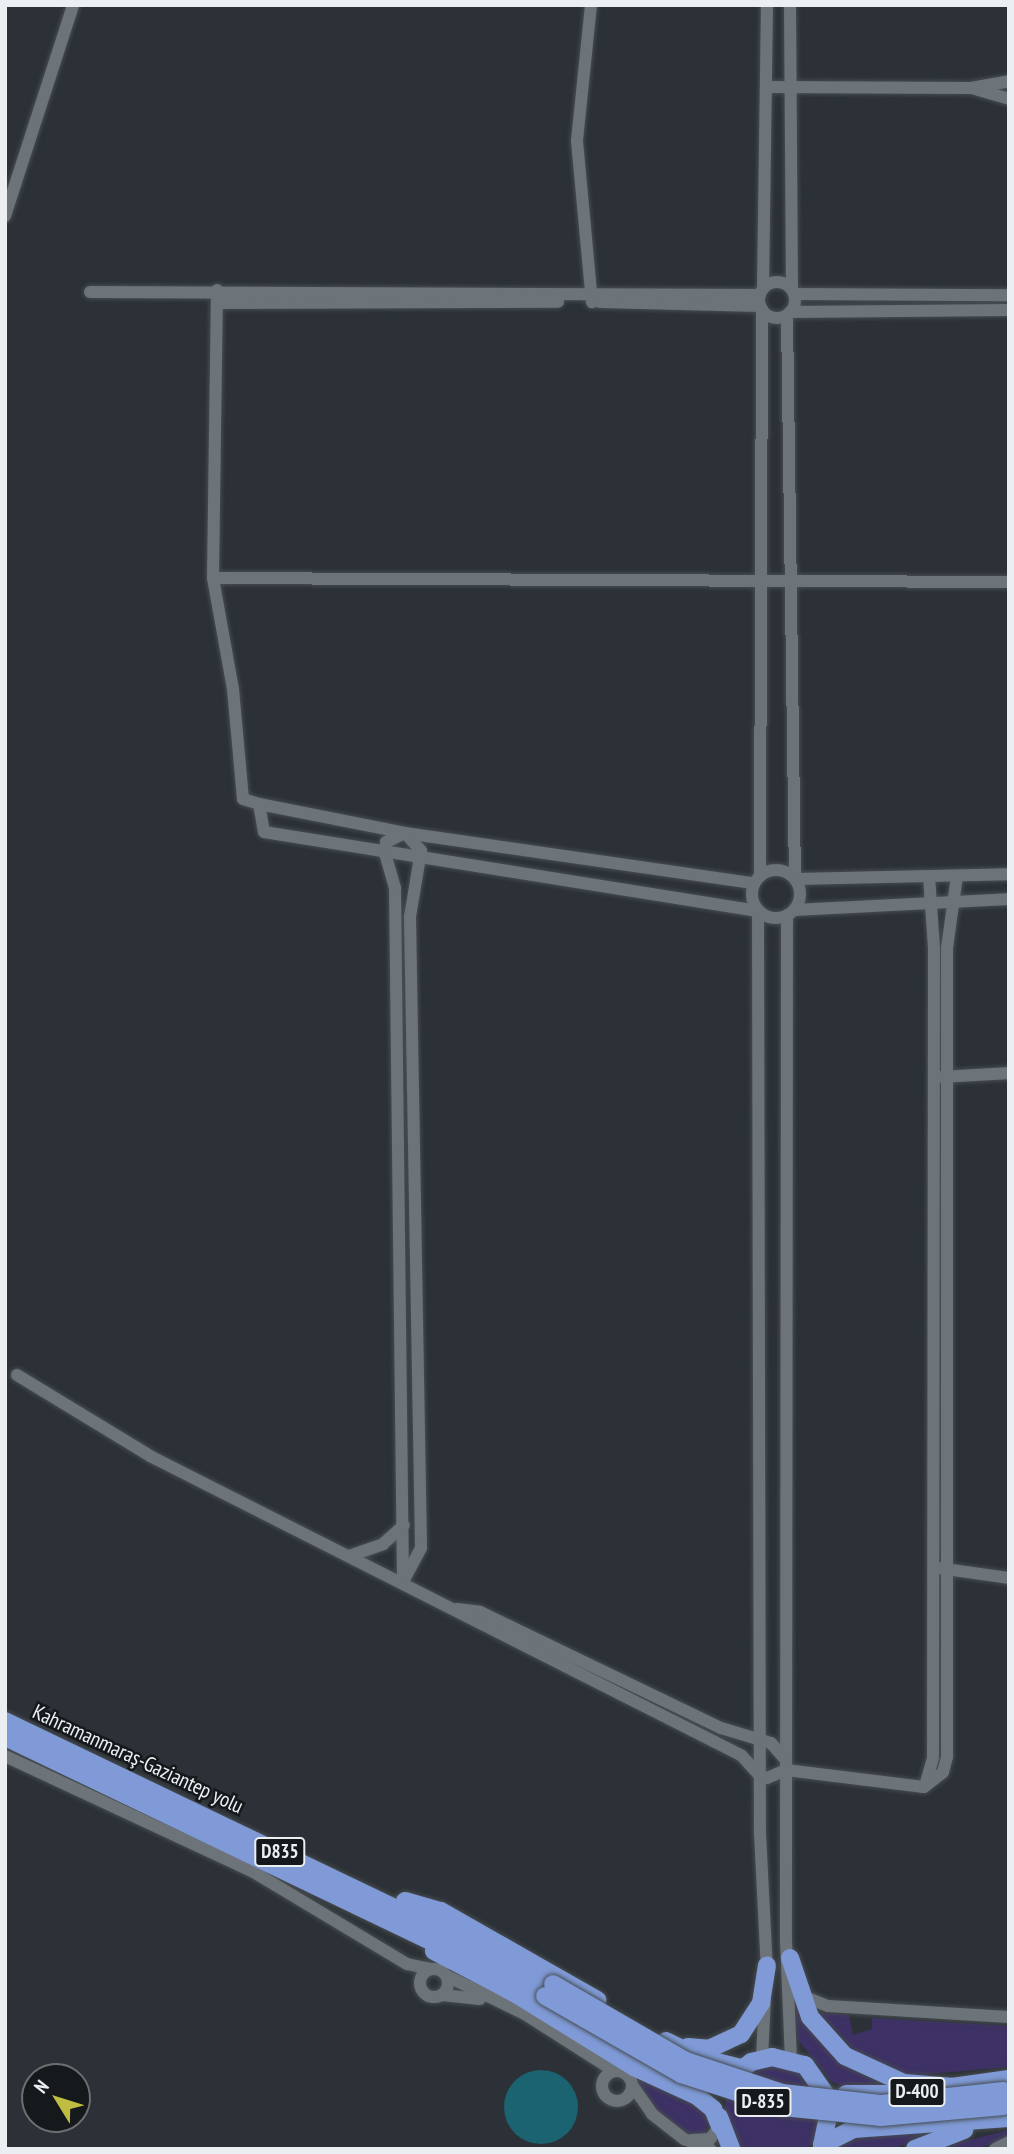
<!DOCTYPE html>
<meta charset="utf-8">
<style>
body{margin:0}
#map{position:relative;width:1014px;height:2154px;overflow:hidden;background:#2b3136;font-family:"PT Sans Narrow",sans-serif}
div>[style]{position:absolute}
.green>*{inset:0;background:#3d3165}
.building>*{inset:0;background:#1b6370}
.round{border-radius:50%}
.roads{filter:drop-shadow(0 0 2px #474c50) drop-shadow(0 0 2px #474c50)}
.minor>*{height:12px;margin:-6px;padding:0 6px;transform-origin:6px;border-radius:6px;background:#6c7479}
.minor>.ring{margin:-6px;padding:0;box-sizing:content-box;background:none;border:12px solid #6c7479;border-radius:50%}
.highway>*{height:18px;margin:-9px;padding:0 9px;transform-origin:9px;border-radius:9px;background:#7f9ad6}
.bridges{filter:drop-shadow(0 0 2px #474c50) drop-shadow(0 0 2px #474c50)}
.highway-bridge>*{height:18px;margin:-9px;padding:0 9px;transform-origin:9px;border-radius:9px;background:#7f9ad6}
span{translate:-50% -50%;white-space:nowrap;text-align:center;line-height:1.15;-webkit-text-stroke:5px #16191b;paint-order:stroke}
.shield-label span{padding:2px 5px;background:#16191b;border:2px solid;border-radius:5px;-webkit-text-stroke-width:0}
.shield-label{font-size:19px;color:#ebeff2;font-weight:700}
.street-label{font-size:21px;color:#ebeff2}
.frame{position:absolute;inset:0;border:7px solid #ebeff2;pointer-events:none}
.north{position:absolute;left:21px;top:2063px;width:70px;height:70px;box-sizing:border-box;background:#16191b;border:2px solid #6b6f71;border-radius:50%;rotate:308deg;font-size:19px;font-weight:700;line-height:28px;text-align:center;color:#ebeff2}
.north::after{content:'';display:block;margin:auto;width:24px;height:32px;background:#bfbe41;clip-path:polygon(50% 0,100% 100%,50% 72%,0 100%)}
</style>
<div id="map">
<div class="green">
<div style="clip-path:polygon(793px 1990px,803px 2017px,900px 2087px,846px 2087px,832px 2082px,798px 2040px)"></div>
<div style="clip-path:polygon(820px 2013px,849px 2015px,853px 2035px,872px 2029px,872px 2018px,1009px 2026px,1009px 2067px,906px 2076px,863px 2059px)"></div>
<div style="clip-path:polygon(762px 2064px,795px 2068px,809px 2077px,823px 2107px,816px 2139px,807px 2149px,740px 2149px,732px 2141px,724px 2111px,727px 2095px,735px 2081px)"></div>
<div style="clip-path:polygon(633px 2072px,700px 2106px,708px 2122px,705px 2133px,689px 2137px,676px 2126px,641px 2096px)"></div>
<div style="clip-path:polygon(1009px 2130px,1009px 2138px,975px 2149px,933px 2149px)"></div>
<div style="clip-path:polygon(938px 2131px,894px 2149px,825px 2149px,848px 2135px)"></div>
</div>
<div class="building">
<div class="round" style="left:504px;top:2070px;width:74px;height:74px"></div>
</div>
<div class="roads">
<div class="minor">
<div style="left:591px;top:5px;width:137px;rotate:95.9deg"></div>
<div style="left:577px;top:141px;width:162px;rotate:84.7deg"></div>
<div style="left:790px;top:5px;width:284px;rotate:89.6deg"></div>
<div style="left:768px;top:87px;width:203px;rotate:0.3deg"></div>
<div style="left:971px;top:88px;width:39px;rotate:-10deg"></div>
<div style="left:975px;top:89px;width:35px;rotate:16deg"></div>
<div style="left:5px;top:216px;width:222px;rotate:-72.1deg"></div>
<div class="ring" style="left:759px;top:282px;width:24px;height:24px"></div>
<div style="left:763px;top:289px;width:284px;rotate:-89.2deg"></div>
<div style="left:217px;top:290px;width:288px;rotate:90.8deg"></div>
<div style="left:213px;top:578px;width:113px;rotate:79.8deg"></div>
<div style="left:233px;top:689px;width:110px;rotate:84.8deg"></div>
<div style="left:243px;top:799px;width:17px;rotate:17deg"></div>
<div style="left:259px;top:804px;width:28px;rotate:80deg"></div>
<div style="left:264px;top:832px;width:500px;rotate:9.09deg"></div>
<div style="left:758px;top:911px;width:922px;rotate:89.88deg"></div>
<div style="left:760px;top:1833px;width:137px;rotate:87.1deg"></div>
<div style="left:90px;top:292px;width:670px;rotate:0.26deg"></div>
<div style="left:794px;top:294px;width:215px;rotate:0.3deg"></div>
<div style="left:600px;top:302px;width:160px;rotate:1.4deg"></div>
<div style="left:218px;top:303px;width:340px;rotate:-0.2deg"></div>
<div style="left:790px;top:312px;width:219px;rotate:-0.5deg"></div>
<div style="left:787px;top:315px;width:564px;rotate:89.19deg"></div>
<div style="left:795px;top:879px;width:214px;rotate:-1.3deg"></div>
<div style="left:213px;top:578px;width:796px;rotate:0.29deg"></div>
<div style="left:259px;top:804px;width:149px;rotate:11.2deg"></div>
<div style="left:405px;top:833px;width:353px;rotate:8.2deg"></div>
<div style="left:405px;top:833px;width:24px;rotate:48deg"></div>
<div style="left:421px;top:851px;width:67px;rotate:99.5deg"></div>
<div style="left:410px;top:917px;width:631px;rotate:89deg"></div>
<div style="left:421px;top:1548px;width:38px;rotate:118deg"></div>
<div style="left:403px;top:1582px;width:694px;rotate:-90.66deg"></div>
<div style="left:395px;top:888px;width:35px;rotate:-106deg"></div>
<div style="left:385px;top:854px;width:12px;rotate:-85deg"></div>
<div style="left:386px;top:842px;width:21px;rotate:-25deg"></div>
<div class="ring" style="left:752px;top:870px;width:36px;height:36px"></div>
<div style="left:760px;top:876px;width:567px;rotate:-89.8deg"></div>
<div style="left:794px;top:910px;width:215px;rotate:-2.9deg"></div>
<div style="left:787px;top:915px;width:1026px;rotate:90.06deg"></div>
<div style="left:786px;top:1941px;width:118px;rotate:87.6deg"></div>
<div style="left:942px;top:1077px;width:67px;rotate:-3.4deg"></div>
<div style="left:17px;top:1375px;width:156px;rotate:31.3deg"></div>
<div style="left:150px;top:1456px;width:633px;rotate:26.85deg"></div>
<div style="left:715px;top:1742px;width:30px;rotate:27deg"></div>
<div style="left:742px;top:1756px;width:27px;rotate:48deg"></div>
<div style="left:760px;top:1776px;width:7px;rotate:16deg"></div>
<div style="left:767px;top:1778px;width:21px;rotate:-23deg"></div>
<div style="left:786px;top:1770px;width:139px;rotate:7deg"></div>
<div style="left:924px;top:1787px;width:24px;rotate:-38deg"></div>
<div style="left:943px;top:1772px;width:16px;rotate:-75deg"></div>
<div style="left:947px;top:1757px;width:809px;rotate:-90deg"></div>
<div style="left:947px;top:948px;width:73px;rotate:-82.1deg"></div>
<div style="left:349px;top:1556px;width:36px;rotate:-19deg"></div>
<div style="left:383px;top:1544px;width:28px;rotate:-42deg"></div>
<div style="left:938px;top:1568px;width:72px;rotate:8deg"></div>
<div style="left:457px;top:1609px;width:23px;rotate:7deg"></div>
<div style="left:480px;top:1612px;width:267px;rotate:25.7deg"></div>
<div style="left:721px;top:1728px;width:52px;rotate:16.7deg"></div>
<div style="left:771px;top:1743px;width:23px;rotate:49deg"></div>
<div style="left:5px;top:1756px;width:272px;rotate:25deg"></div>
<div style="left:252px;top:1871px;width:181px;rotate:31deg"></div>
<div style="left:407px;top:1964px;width:24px;rotate:12deg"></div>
<div style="left:925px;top:1786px;width:29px;rotate:-74deg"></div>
<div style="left:933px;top:1758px;width:810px;rotate:-89.93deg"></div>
<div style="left:934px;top:948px;width:72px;rotate:-94deg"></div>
<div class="ring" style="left:420px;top:1969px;width:16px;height:16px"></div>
<div style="left:447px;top:1976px;width:85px;rotate:26deg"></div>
<div style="left:523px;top:2013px;width:108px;rotate:32.5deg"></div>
<div style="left:798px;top:1994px;width:32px;rotate:22deg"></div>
<div style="left:828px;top:2006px;width:181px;rotate:3.5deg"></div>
<div style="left:442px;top:1995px;width:38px;rotate:6deg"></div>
<div style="left:762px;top:2058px;width:59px;rotate:-87.1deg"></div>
<div class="ring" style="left:602px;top:2071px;width:18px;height:18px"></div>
<div style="left:632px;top:2085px;width:35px;rotate:55deg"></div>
<div style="left:652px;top:2114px;width:41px;rotate:38deg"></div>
<div style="left:684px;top:2139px;width:28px;rotate:21deg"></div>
<div style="left:692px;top:2140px;width:18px;rotate:-3deg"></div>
<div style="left:710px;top:2139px;width:16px;rotate:-52deg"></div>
<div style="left:995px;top:2149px;width:16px;rotate:-27deg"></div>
</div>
<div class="highway">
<div style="left:5px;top:1721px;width:608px;rotate:25.64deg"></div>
<div style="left:5px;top:1737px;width:599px;rotate:25.62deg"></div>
<div style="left:405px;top:1901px;width:37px;rotate:16deg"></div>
<div style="left:441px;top:1911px;width:180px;rotate:29.7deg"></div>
<div style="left:434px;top:1951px;width:93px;rotate:27.7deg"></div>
<div style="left:516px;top:1994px;width:139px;rotate:31.7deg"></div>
<div style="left:634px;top:2067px;width:69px;rotate:24.7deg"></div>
<div style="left:697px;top:2096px;width:21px;rotate:39deg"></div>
<div style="left:713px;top:2109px;width:18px;rotate:68deg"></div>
<div style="left:790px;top:1958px;width:62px;rotate:71.3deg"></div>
<div style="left:810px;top:2017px;width:52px;rotate:48.1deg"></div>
<div style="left:845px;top:2056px;width:65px;rotate:24.6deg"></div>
<div style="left:904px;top:2083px;width:50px;rotate:4.6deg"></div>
<div style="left:666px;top:2041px;width:39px;rotate:26deg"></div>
<div style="left:701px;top:2058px;width:41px;rotate:14deg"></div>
<div style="left:688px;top:2047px;width:21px;rotate:5deg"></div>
<div style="left:709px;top:2049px;width:35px;rotate:-25deg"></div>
<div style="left:741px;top:2034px;width:37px;rotate:-57deg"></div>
<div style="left:761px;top:2003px;width:38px;rotate:-81deg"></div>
<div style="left:734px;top:2075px;width:21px;rotate:-37deg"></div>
<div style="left:751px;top:2062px;width:22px;rotate:-13deg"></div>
<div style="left:772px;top:2057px;width:34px;rotate:14deg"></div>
<div style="left:805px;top:2065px;width:45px;rotate:54.9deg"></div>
<div style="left:831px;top:2102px;width:44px;rotate:101.8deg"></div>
<div style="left:846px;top:2094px;width:56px"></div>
<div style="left:902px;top:2094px;width:108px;rotate:-8deg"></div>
<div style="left:719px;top:2117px;width:34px;rotate:69deg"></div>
<div style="left:822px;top:2145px;width:35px;rotate:-27deg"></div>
<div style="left:853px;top:2129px;width:156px;rotate:-4deg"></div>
<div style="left:915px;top:2149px;width:53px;rotate:-21.2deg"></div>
</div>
</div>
<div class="bridges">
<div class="highway-bridge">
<div style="left:553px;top:1984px;width:154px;rotate:30.1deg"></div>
<div style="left:686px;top:2061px;width:101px;rotate:18.4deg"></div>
<div style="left:782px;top:2093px;width:101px;rotate:6.3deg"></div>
<div style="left:882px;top:2104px;width:122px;rotate:-6.1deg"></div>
<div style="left:545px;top:1996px;width:157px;rotate:29.8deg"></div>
<div style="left:681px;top:2074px;width:107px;rotate:17.9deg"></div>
<div style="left:783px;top:2107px;width:99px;rotate:5.8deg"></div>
<div style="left:881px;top:2117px;width:123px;rotate:-5.1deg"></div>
</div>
</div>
<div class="shield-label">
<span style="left:280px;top:1852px">D835</span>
<span style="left:917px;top:2092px">D-400</span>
<span style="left:763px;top:2102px">D-835</span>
</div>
<div class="street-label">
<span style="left:138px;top:1759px;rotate:25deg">Kahramanmaraş-Gaziantep yolu</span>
</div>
<div class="frame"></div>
<div class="north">N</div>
</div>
